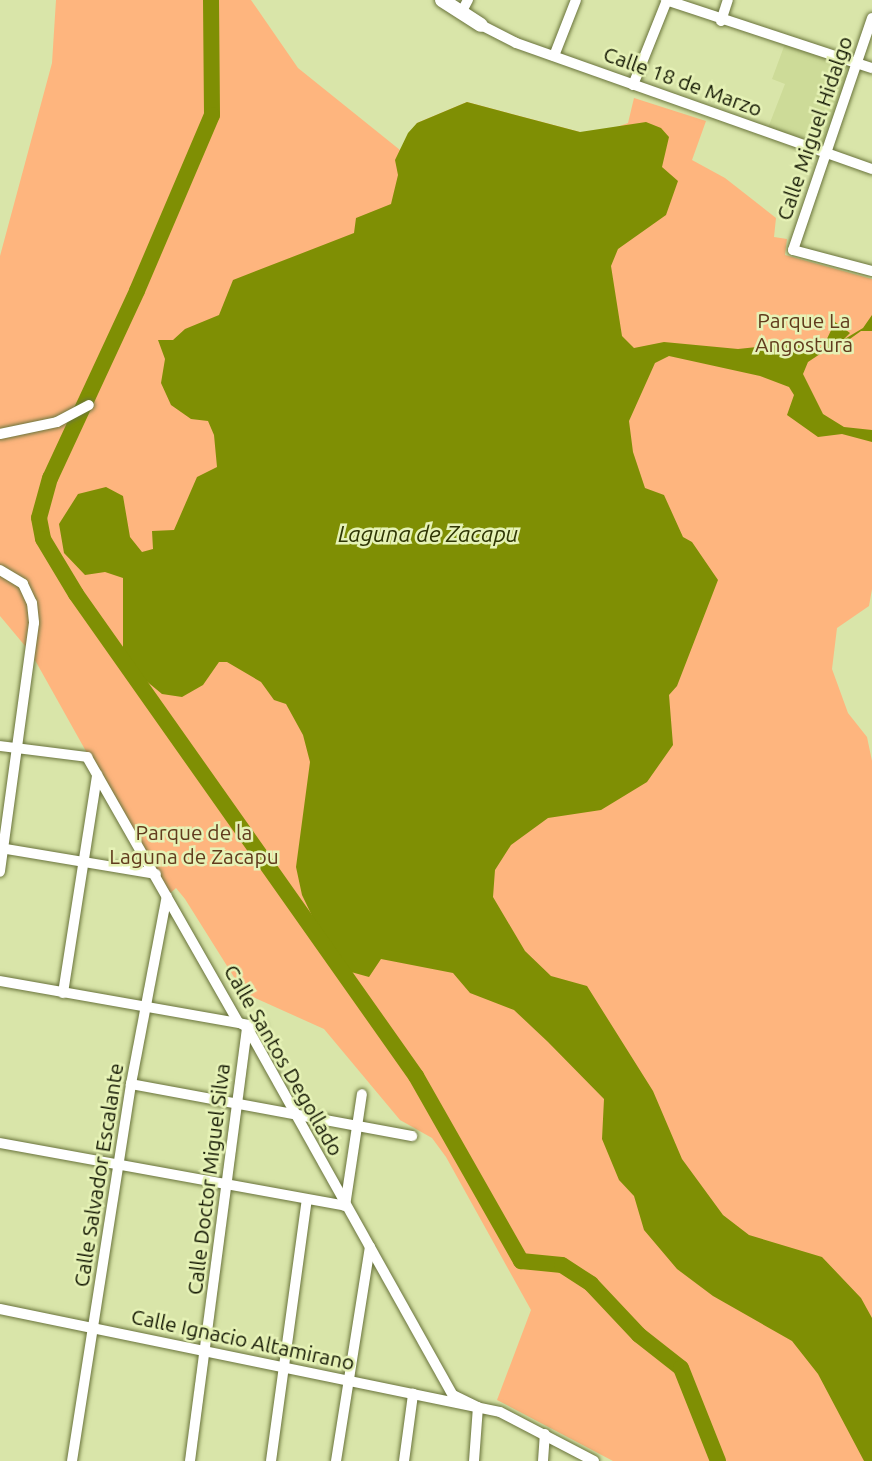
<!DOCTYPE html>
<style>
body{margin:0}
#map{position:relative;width:872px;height:1461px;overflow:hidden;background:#d9e5a9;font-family:Ubuntu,sans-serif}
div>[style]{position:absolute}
.built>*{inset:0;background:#cddb98}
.green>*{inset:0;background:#feb57e}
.water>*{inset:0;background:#7f8f04}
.river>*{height:16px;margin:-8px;padding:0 8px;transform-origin:8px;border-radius:8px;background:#7f8f04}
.roads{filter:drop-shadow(0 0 2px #69733b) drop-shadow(0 0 2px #69733b)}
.street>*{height:10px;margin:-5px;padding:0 5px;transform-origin:5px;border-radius:5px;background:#fff}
.secondary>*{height:14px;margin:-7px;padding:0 7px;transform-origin:7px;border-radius:7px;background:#fff}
span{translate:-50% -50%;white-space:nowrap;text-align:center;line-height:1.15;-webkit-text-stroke:5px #e6f2b6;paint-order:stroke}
.street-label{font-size:21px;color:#131702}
.park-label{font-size:21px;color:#613b1d}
.water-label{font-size:23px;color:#2f3604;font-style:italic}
</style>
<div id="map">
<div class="built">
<div style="clip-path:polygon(786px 41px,857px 63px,824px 154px,766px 133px,785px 84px,772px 79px)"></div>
</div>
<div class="green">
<div style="clip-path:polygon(56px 0,251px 0,298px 68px,400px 150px,417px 123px,467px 102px,580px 132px,603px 132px,628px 123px,634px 98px,706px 121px,692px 160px,725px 178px,776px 218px,774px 237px,787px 239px,785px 255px,872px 279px,872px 589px,869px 606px,837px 628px,832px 669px,848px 713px,867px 737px,872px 761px,872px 1461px,613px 1461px,497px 1400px,531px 1310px,446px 1157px,432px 1138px,400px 1120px,324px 1029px,244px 993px,185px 899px,176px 888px,167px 896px,31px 653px,0 616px,0 256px,52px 63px)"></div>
</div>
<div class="water">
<div style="clip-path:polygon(467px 102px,580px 132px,646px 122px,661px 128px,669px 137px,662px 167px,678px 181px,666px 215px,618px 249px,611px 266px,622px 336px,634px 348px,664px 342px,738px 349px,795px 343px,813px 353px,824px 345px,835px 322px,850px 333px,843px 340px,863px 328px,872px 315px,872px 331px,861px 331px,847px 341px,829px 348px,808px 362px,803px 374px,823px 414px,844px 427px,872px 430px,872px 442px,842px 434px,818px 437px,787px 415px,794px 395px,789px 387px,760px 376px,669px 356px,655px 363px,629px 421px,633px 452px,645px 488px,664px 495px,683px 537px,692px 542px,718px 580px,677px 686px,669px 695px,673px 745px,647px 782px,601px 810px,548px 818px,511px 845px,495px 870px,493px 897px,525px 951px,551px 976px,587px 986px,653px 1091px,682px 1159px,723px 1215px,749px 1235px,822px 1257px,861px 1298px,872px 1318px,872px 1461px,864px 1461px,818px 1374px,792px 1341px,713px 1296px,677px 1269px,644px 1230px,634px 1196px,619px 1180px,602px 1139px,604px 1099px,548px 1042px,514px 1010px,470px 993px,453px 973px,381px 959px,369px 977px,351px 972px,316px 924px,302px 895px,296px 867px,310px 762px,303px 735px,286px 704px,274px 700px,261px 682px,227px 662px,219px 662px,203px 685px,182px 697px,162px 694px,139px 675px,123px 649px,123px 578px,105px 572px,85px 575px,64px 553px,59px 524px,78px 494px,106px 487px,123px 496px,130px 537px,142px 552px,153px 549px,152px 531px,174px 530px,197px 477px,217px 467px,214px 435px,208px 421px,191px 419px,171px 405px,161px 383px,165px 359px,158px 340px,173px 340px,185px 329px,219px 315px,233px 280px,354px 233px,356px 218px,391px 204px,398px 175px,395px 160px,408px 133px,417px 123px)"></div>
</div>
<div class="river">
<div style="left:211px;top:0;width:115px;rotate:89.5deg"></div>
<div style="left:212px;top:115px;width:191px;rotate:113.1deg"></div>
<div style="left:137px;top:291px;width:206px;rotate:114.9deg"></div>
<div style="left:50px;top:478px;width:41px;rotate:105.4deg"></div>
<div style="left:39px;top:518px;width:21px;rotate:79deg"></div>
<div style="left:43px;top:539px;width:64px;rotate:59deg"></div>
<div style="left:76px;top:594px;width:590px;rotate:54.8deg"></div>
<div style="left:416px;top:1076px;width:213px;rotate:60.4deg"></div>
<div style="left:521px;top:1261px;width:41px;rotate:5.6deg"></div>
<div style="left:562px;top:1265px;width:35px;rotate:33deg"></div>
<div style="left:591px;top:1284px;width:70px;rotate:46.7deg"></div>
<div style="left:639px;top:1335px;width:53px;rotate:38.2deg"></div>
<div style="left:681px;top:1368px;width:100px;rotate:68.3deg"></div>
</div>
<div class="roads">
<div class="street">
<div style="left:666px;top:0;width:217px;rotate:18.3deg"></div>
<div style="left:461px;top:13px;width:15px;rotate:-62deg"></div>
<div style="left:872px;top:18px;width:245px;rotate:108.8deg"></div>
<div style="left:793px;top:250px;width:82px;rotate:14.9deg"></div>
<div style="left:721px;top:21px;width:22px;rotate:-72deg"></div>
<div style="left:481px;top:25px;width:39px;rotate:27deg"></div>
<div style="left:516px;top:43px;width:378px;rotate:19.5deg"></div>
<div style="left:554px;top:56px;width:60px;rotate:-68.6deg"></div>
<div style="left:633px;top:85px;width:92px;rotate:-68.2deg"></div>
<div style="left:0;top:434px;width:58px;rotate:-11.9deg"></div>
<div style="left:57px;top:422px;width:36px;rotate:-28deg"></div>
<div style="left:0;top:570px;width:27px;rotate:31deg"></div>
<div style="left:23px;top:584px;width:21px;rotate:65deg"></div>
<div style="left:32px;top:603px;width:20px;rotate:84deg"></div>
<div style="left:34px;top:623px;width:251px;rotate:97.8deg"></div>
<div style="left:0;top:746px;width:88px;rotate:7.2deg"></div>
<div style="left:87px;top:757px;width:305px;rotate:60.3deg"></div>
<div style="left:238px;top:1022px;width:10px;rotate:29deg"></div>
<div style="left:247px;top:1027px;width:422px;rotate:60.8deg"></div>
<div style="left:453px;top:1395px;width:28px;rotate:26deg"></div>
<div style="left:0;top:848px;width:158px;rotate:9.5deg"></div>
<div style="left:0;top:981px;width:265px;rotate:10deg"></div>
<div style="left:63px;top:993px;width:221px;rotate:-81.1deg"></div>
<div style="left:131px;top:1084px;width:286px;rotate:10.5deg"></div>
<div style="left:0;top:1143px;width:351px;rotate:10.3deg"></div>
<div style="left:345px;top:1206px;width:113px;rotate:-81.4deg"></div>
<div style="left:0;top:1309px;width:510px;rotate:11.64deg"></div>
<div style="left:500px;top:1412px;width:106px;rotate:27.5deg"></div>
<div style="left:72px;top:1461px;width:382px;rotate:-81.1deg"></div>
<div style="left:131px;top:1084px;width:191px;rotate:-79.2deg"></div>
<div style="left:190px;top:1461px;width:438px;rotate:-82.5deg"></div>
<div style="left:271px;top:1461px;width:264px;rotate:-82.2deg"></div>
<div style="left:336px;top:1461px;width:217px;rotate:-81deg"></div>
<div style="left:404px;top:1461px;width:68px;rotate:-82.3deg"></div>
<div style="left:474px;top:1461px;width:54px;rotate:-85.8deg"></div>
<div style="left:543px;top:1461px;width:27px;rotate:-86deg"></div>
</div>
<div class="secondary">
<div style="left:442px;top:0;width:46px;rotate:32.7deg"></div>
</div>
</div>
<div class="street-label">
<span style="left:683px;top:81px;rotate:20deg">Calle 18 de Marzo</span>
<span style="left:814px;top:128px;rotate:-71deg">Calle Miguel Hidalgo</span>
<span style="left:284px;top:1060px;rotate:60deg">Calle Santos Degollado</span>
<span style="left:98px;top:1175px;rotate:-81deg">Calle Salvador Escalante</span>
<span style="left:208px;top:1179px;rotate:-83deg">Calle Doctor Miguel Silva</span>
<span style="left:243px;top:1339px;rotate:12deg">Calle Ignacio Altamirano</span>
</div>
<div class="park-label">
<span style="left:804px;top:332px">Parque La<br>Angostura</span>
<span style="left:194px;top:844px">Parque de la<br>Laguna de Zacapu</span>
</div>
<div class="water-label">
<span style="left:428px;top:534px">Laguna de Zacapu</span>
</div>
</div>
